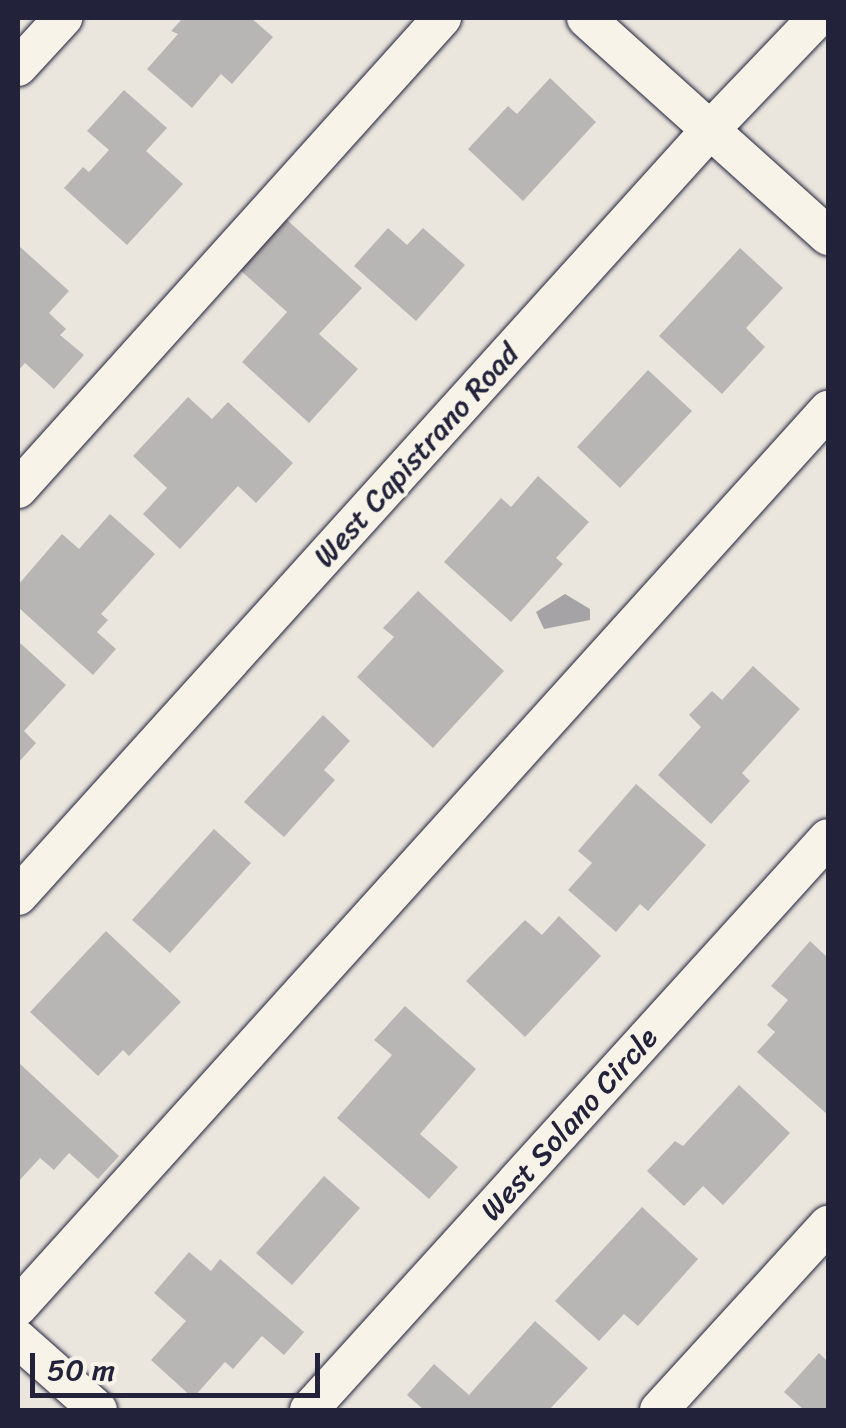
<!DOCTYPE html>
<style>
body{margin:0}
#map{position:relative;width:846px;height:1428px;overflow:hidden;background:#eae6de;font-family:Sriracha,sans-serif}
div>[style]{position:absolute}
.water>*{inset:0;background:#a6a3a6}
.building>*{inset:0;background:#b8b6b5}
.roads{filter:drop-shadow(0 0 2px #22223b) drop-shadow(0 0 2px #22223b)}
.minor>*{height:38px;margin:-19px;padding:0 19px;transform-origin:19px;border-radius:19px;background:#f7f3e8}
span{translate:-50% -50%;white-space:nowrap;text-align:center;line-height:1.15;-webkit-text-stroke:8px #f7f3e8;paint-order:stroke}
.street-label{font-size:30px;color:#22223b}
.frame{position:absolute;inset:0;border:20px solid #22223b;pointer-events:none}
.scale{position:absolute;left:30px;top:1353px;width:290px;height:45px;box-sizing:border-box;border:5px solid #22223b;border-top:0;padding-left:12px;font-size:30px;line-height:35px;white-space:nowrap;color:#22223b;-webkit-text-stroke:8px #f7f3e8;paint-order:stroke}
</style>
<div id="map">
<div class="water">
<div style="clip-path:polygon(565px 594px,590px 609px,590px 620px,544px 629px,536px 612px)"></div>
</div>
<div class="building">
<div style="clip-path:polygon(183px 18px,251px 18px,273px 37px,232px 84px,221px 74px,192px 108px,147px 69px,178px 34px,171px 31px)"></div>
<div style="clip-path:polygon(550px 78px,596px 122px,523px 201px,468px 149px,508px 106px,517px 114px)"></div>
<div style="clip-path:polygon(124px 90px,167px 128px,146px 151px,183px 184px,127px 245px,64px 188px,83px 167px,89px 172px,109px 150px,87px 131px)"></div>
<div style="clip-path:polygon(286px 219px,362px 288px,319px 334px,358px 369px,309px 423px,242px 362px,287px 312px,240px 270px)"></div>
<div style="clip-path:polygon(388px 228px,407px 245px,423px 228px,465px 265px,416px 321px,354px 266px)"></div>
<div style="clip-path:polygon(18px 245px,69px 291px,49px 313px,66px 329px,60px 335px,84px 355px,54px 389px,25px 363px,18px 371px)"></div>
<div style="clip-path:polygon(740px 248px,783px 288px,746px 328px,765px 347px,722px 394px,659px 336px)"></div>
<div style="clip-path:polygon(648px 370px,692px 411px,620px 488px,577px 447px)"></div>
<div style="clip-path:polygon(188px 397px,212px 419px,228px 402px,293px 463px,256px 503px,238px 486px,180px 549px,143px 514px,167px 488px,133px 456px)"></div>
<div style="clip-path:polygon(538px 476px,589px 522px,556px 558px,563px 564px,511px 622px,444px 562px,501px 498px,511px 507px)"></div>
<div style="clip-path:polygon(110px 514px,155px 554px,101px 614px,108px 620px,97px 632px,116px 649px,93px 675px,18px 607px,18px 585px,62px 534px,79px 549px)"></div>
<div style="clip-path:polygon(418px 591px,504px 671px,433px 748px,357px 677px,394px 637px,383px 628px)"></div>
<div style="clip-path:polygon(18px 641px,66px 685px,24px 731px,36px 743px,18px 763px)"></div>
<div style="clip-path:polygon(753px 666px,800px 709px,742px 773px,750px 781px,711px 824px,658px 775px,701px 727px,689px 715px,712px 691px,722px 700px)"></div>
<div style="clip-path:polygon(323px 715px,350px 741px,324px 770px,335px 780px,284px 837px,244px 802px)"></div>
<div style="clip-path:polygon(636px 784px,706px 845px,648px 911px,640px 904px,616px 932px,568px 890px,592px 863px,578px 851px)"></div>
<div style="clip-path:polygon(214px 829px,251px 863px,170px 953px,132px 920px)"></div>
<div style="clip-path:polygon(559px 916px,601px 956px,525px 1037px,466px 981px,525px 920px,542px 935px)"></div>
<div style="clip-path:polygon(106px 931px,181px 1002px,129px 1056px,123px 1050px,98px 1076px,30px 1012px)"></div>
<div style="clip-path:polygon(810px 941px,828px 958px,828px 1115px,757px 1052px,775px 1032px,767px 1025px,788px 1000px,771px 986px)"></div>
<div style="clip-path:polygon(405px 1006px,476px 1069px,420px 1134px,458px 1167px,429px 1199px,337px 1118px,392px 1055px,374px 1040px)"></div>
<div style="clip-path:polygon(18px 1062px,119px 1156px,98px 1179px,69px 1153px,54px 1170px,40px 1158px,18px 1182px)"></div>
<div style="clip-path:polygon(739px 1085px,790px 1133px,723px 1205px,703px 1186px,684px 1206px,647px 1171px,675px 1141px,683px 1146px)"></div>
<div style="clip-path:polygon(324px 1176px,360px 1208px,292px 1285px,256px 1253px)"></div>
<div style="clip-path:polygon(642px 1207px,698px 1259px,638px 1326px,624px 1314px,599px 1341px,555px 1301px)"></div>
<div style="clip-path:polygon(189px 1252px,211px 1271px,220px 1259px,304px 1332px,284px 1355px,262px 1336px,233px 1369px,225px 1362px,193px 1398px,151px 1360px,186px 1321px,154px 1293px)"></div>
<div style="clip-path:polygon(535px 1321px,588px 1368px,549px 1410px,424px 1410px,407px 1395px,434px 1364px,469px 1395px)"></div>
<div style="clip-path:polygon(819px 1353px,828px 1362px,828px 1410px,804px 1410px,784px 1392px)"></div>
</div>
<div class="roads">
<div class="minor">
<div style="left:586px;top:18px;width:326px;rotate:42deg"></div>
<div style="left:18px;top:67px;width:67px;rotate:-47.4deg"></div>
<div style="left:18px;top:489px;width:634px;rotate:-48.01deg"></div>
<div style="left:18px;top:896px;width:1035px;rotate:-47.9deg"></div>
<div style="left:712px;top:128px;width:152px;rotate:-46.3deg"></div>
<div style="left:18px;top:1307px;width:1209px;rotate:-47.92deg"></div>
<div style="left:18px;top:1339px;width:107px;rotate:41.6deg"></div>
<div style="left:309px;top:1410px;width:772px;rotate:-47.78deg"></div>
<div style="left:659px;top:1410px;width:251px;rotate:-47.6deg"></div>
</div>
</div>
<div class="street-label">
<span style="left:416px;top:455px;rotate:-48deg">West Capistrano Road</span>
<span style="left:569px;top:1124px;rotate:-48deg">West Solano Circle</span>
</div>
<div class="frame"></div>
<div class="scale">50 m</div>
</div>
